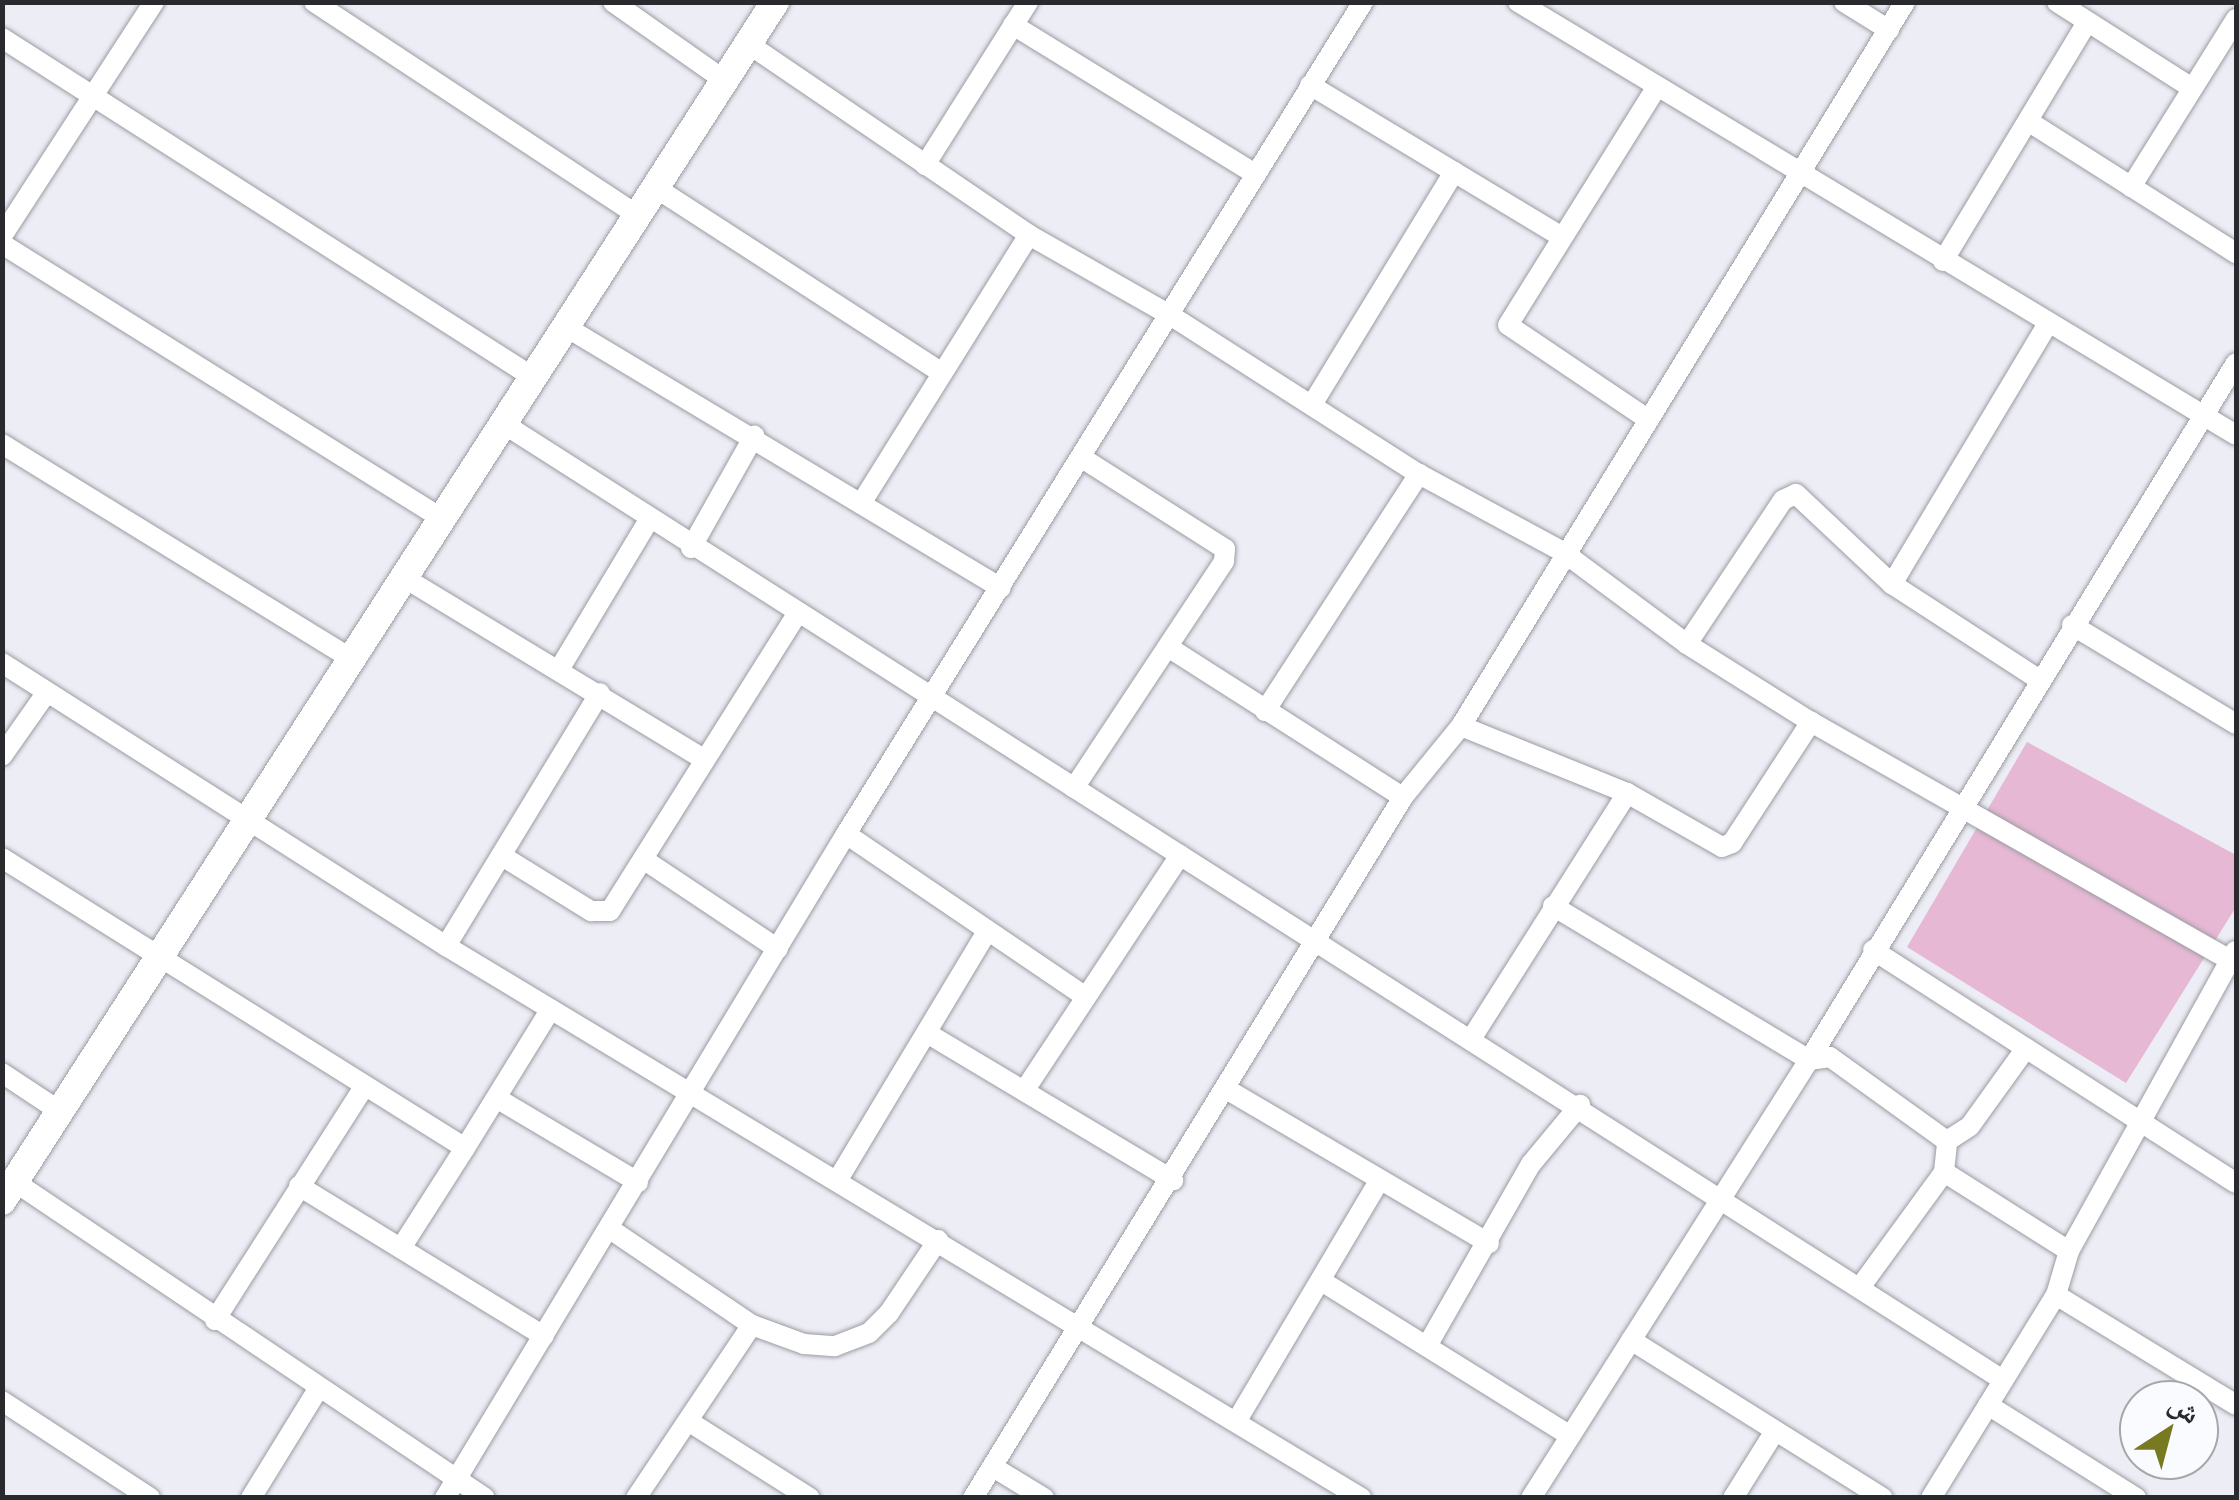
<!DOCTYPE html>
<meta charset="utf-8">
<style>
body{margin:0}
#map{position:relative;width:2239px;height:1500px;overflow:hidden;background:#ecedf5;font-family:"Noto Serif","Noto Naskh Arabic",serif}
div>[style]{position:absolute}
.green>*{inset:0;background:#e6b8d3}
.roads{filter:drop-shadow(0 0 2px #9b9ca3) drop-shadow(0 0 2px #9b9ca3)}
.minor>*{height:20px;margin:-10px;padding:0 10px;transform-origin:10px;border-radius:10px;background:#fff}
.major>*{height:28px;margin:-14px;padding:0 14px;transform-origin:14px;border-radius:14px;background:#fff}
span{translate:-50% -50%;white-space:nowrap;text-align:center;line-height:1.15;-webkit-text-stroke:9px #fafbfe;paint-order:stroke}
.frame{position:absolute;inset:0;border:5px solid #292a2d;pointer-events:none}
.north{position:absolute;left:2119px;top:1380px;width:100px;height:100px;box-sizing:border-box;background:#fafbfe;border:2px solid #a6a7aa;border-radius:50%;rotate:36deg;font-size:28px;font-weight:700;line-height:40px;text-align:center;color:#292a2d}
.north::after{content:'';display:block;margin:auto;width:35px;height:45px;background:#787a22;clip-path:polygon(50% 0,100% 100%,50% 72%,0 100%)}
</style>
<div id="map">
<div class="green">
<div style="clip-path:polygon(2027px 742px,2236px 855px,2236px 907px,2126px 1083px,1907px 947px)"></div>
</div>
<div class="roads">
<div class="minor">
<div style="left:314px;top:2px;width:386px;rotate:33.4deg"></div>
<div style="left:613px;top:2px;width:136px;rotate:35.1deg"></div>
<div style="left:1518px;top:2px;width:838px;rotate:31.09deg"></div>
<div style="left:1844px;top:2px;width:53px;rotate:31.9deg"></div>
<div style="left:2057px;top:2px;width:160px;rotate:32.5deg"></div>
<div style="left:1013px;top:25px;width:284px;rotate:31.6deg"></div>
<div style="left:2px;top:38px;width:631px;rotate:32.58deg"></div>
<div style="left:747px;top:43px;width:341px;rotate:34.2deg"></div>
<div style="left:1029px;top:235px;width:162px;rotate:29.6deg"></div>
<div style="left:1170px;top:315px;width:295px;rotate:32.6deg"></div>
<div style="left:1419px;top:474px;width:164px;rotate:28.4deg"></div>
<div style="left:1563px;top:552px;width:154px;rotate:36.6deg"></div>
<div style="left:1687px;top:644px;width:146px;rotate:32.2deg"></div>
<div style="left:1811px;top:722px;width:489px;rotate:29.6deg"></div>
<div style="left:1310px;top:85px;width:294px;rotate:31.1deg"></div>
<div style="left:2031px;top:123px;width:243px;rotate:32.4deg"></div>
<div style="left:925px;top:165px;width:193px;rotate:-57.7deg"></div>
<div style="left:653px;top:186px;width:342px;rotate:32.9deg"></div>
<div style="left:2131px;top:187px;width:198px;rotate:-58deg"></div>
<div style="left:2px;top:236px;width:279px;rotate:-57deg"></div>
<div style="left:2px;top:244px;width:517px;rotate:31.97deg"></div>
<div style="left:1943px;top:261px;width:277px;rotate:-58.9deg"></div>
<div style="left:566px;top:327px;width:507px;rotate:30.96deg"></div>
<div style="left:1313px;top:403px;width:271px;rotate:-58.6deg"></div>
<div style="left:1646px;top:418px;width:166px;rotate:-146deg"></div>
<div style="left:1508px;top:325px;width:279px;rotate:-58deg"></div>
<div style="left:504px;top:424px;width:1778px;rotate:32.53deg"></div>
<div style="left:2px;top:444px;width:411px;rotate:31.6deg"></div>
<div style="left:862px;top:502px;width:315px;rotate:-58deg"></div>
<div style="left:691px;top:548px;width:129px;rotate:-60.6deg"></div>
<div style="left:403px;top:577px;width:353px;rotate:31.2deg"></div>
<div style="left:1892px;top:584px;width:304px;rotate:-59.1deg"></div>
<div style="left:2072px;top:625px;width:192px;rotate:31.1deg"></div>
<div style="left:1687px;top:644px;width:173px;rotate:-56.3deg"></div>
<div style="left:1783px;top:500px;width:14px;rotate:-25deg"></div>
<div style="left:1796px;top:494px;width:132px;rotate:43.2deg"></div>
<div style="left:1892px;top:584px;width:176px;rotate:33deg"></div>
<div style="left:1168px;top:647px;width:279px;rotate:32.6deg"></div>
<div style="left:2px;top:663px;width:527px;rotate:32.51deg"></div>
<div style="left:446px;top:946px;width:1069px;rotate:31.1deg"></div>
<div style="left:560px;top:668px;width:173px;rotate:-59deg"></div>
<div style="left:1265px;top:711px;width:283px;rotate:-57deg"></div>
<div style="left:1461px;top:726px;width:179px;rotate:22deg"></div>
<div style="left:1627px;top:793px;width:109px;rotate:29.6deg"></div>
<div style="left:1722px;top:847px;width:11px;rotate:-22deg"></div>
<div style="left:1732px;top:843px;width:145px;rotate:-56.9deg"></div>
<div style="left:2px;top:756px;width:78px;rotate:-54.9deg"></div>
<div style="left:1074px;top:788px;width:272px;rotate:-56.5deg"></div>
<div style="left:1224px;top:561px;width:12px;rotate:-85deg"></div>
<div style="left:1225px;top:549px;width:169px;rotate:-147.5deg"></div>
<div style="left:846px;top:834px;width:290px;rotate:34.2deg"></div>
<div style="left:502px;top:856px;width:105px;rotate:31.7deg"></div>
<div style="left:591px;top:911px;width:19px"></div>
<div style="left:610px;top:911px;width:351px;rotate:-57.8deg"></div>
<div style="left:2px;top:858px;width:546px;rotate:32.06deg"></div>
<div style="left:465px;top:1148px;width:163px;rotate:-58.3deg"></div>
<div style="left:643px;top:859px;width:162px;rotate:33.7deg"></div>
<div style="left:1553px;top:906px;width:299px;rotate:31deg"></div>
<div style="left:1809px;top:1060px;width:21px;rotate:-8deg"></div>
<div style="left:1830px;top:1057px;width:144px;rotate:35.7deg"></div>
<div style="left:446px;top:946px;width:296px;rotate:-58.7deg"></div>
<div style="left:1873px;top:950px;width:431px;rotate:32.7deg"></div>
<div style="left:927px;top:1033px;width:287px;rotate:30.9deg"></div>
<div style="left:1473px;top:1036px;width:288px;rotate:-57.6deg"></div>
<div style="left:2px;top:1073px;width:71px;rotate:33.5deg"></div>
<div style="left:1226px;top:1089px;width:305px;rotate:30.4deg"></div>
<div style="left:1024px;top:1091px;width:283px;rotate:-56.5deg"></div>
<div style="left:498px;top:1099px;width:163px;rotate:30.7deg"></div>
<div style="left:1944px;top:1172px;width:148px;rotate:32.3deg"></div>
<div style="left:837px;top:1181px;width:289px;rotate:-59deg"></div>
<div style="left:15px;top:1182px;width:566px;rotate:33.91deg"></div>
<div style="left:299px;top:1186px;width:287px;rotate:31.5deg"></div>
<div style="left:610px;top:1229px;width:171px;rotate:34.1deg"></div>
<div style="left:752px;top:1325px;width:55px;rotate:20.1deg"></div>
<div style="left:804px;top:1344px;width:31px;rotate:4deg"></div>
<div style="left:835px;top:1346px;width:36px;rotate:-21deg"></div>
<div style="left:869px;top:1333px;width:28px;rotate:-45deg"></div>
<div style="left:889px;top:1313px;width:88px;rotate:-56.1deg"></div>
<div style="left:401px;top:1248px;width:119px;rotate:-57.4deg"></div>
<div style="left:1323px;top:1282px;width:291px;rotate:31.9deg"></div>
<div style="left:1861px;top:1286px;width:141px;rotate:-53.9deg"></div>
<div style="left:1944px;top:1172px;width:31px;rotate:-84deg"></div>
<div style="left:1947px;top:1141px;width:27px;rotate:-33deg"></div>
<div style="left:1970px;top:1126px;width:96px;rotate:-54.3deg"></div>
<div style="left:2056px;top:1295px;width:211px;rotate:31.4deg"></div>
<div style="left:215px;top:1320px;width:277px;rotate:-57.4deg"></div>
<div style="left:1631px;top:1340px;width:297px;rotate:32.1deg"></div>
<div style="left:1427px;top:1346px;width:210px;rotate:-60.3deg"></div>
<div style="left:1531px;top:1164px;width:77px;rotate:-50.3deg"></div>
<div style="left:2px;top:1401px;width:177px;rotate:33.2deg"></div>
<div style="left:1988px;top:1405px;width:175px;rotate:32.1deg"></div>
<div style="left:688px;top:1421px;width:144px;rotate:32.3deg"></div>
<div style="left:1236px;top:1422px;width:278px;rotate:-59.3deg"></div>
<div style="left:993px;top:1467px;width:60px;rotate:31.3deg"></div>
<div style="left:251px;top:1498px;width:128px;rotate:-58.4deg"></div>
<div style="left:445px;top:1498px;width:776px;rotate:-58.87deg"></div>
<div style="left:846px;top:834px;width:980px;rotate:-58.14deg"></div>
<div style="left:636px;top:1498px;width:208px;rotate:-56.2deg"></div>
<div style="left:973px;top:1498px;width:822px;rotate:-58.47deg"></div>
<div style="left:1403px;top:797px;width:92px;rotate:-50.8deg"></div>
<div style="left:1461px;top:726px;width:849px;rotate:-58.48deg"></div>
<div style="left:1531px;top:1498px;width:519px;rotate:-57.6deg"></div>
<div style="left:1809px;top:1060px;width:817px;rotate:-58.51deg"></div>
<div style="left:1733px;top:1498px;width:79px;rotate:-57.9deg"></div>
<div style="left:1931px;top:1498px;width:238px;rotate:-58.4deg"></div>
<div style="left:2056px;top:1295px;width:46px;rotate:-73.5deg"></div>
<div style="left:2069px;top:1251px;width:343px;rotate:-61deg"></div>
</div>
<div class="major">
<div style="left:2px;top:1201px;width:1427px;rotate:-57.19deg"></div>
</div>
</div>
<div class="frame"></div>
<div class="north">ش</div>
</div>
